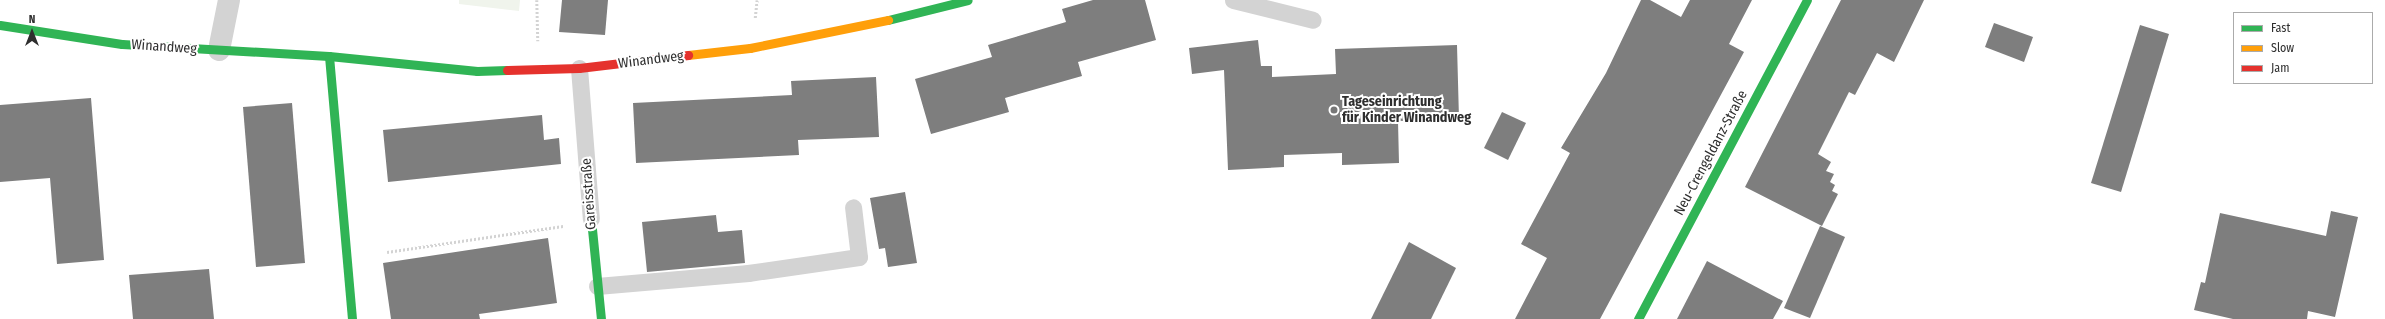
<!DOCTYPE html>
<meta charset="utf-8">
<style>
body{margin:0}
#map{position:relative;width:2385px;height:319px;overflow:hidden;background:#fff;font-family:"Fira Sans Condensed",sans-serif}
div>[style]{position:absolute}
.green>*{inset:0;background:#f0f4ec}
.building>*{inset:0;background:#7e7e7e}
.path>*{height:2.5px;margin-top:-1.25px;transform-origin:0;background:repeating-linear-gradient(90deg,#d3d3d3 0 2px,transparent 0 4px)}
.lane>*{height:17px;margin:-8.5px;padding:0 8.5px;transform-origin:8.5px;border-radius:8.5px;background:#d3d3d3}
.street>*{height:22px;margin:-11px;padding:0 11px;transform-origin:11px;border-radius:11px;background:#d3d3d3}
.fast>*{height:9px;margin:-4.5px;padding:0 4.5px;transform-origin:4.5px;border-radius:4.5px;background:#30b455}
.slow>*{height:9px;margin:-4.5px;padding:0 4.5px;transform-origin:4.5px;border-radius:4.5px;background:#ff9f0a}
.jam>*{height:9px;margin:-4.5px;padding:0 4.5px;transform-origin:4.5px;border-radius:4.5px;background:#e5322d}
.dots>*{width:11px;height:11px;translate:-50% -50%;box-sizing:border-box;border:2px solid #fff;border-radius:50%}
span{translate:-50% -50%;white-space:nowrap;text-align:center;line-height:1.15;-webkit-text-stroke:4px #fff;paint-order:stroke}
.street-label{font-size:14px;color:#2e2e2e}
.poi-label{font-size:14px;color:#2e2e2e;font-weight:700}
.left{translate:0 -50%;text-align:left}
.legend{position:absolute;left:2233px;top:12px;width:140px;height:72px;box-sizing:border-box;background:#fff;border:1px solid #ababab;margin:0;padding:5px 7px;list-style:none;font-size:12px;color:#2e2e2e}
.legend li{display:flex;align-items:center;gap:8px;height:20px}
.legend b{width:20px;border:1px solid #ababab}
.north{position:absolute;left:12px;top:12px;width:40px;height:40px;-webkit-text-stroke:3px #fff;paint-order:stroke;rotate:0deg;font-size:11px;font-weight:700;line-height:16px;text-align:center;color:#2e2e2e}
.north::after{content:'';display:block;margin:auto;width:14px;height:18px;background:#2e2e2e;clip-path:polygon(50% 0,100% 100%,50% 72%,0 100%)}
</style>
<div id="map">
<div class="green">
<div style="clip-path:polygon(459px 0,520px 0,519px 11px,459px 4px)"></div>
</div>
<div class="building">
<div style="clip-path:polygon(562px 0,608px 0,605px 35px,559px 32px)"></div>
<div style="clip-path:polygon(1093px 0,1145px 0,1156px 40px,1078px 62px,1082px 76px,1005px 98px,1009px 112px,931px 134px,915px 79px,992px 57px,988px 45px,1066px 22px,1062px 9px)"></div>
<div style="clip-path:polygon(1641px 0,1650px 0,1681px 17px,1690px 0,1752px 0,1729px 44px,1744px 52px,1600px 319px,1515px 319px,1547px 258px,1521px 244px,1570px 153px,1561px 148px,1606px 73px)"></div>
<div style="clip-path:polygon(1841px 0,1924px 0,1894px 62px,1877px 53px,1855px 95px,1849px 92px,1818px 154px,1831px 162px,1826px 171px,1834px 174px,1830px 182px,1835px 185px,1832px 191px,1838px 194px,1822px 226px,1745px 187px)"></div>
<div style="clip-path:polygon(1994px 23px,2033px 37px,2024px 62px,1985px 47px)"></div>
<div style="clip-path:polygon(2140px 25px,2169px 34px,2121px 192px,2091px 183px)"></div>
<div style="clip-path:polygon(1258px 40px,1261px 66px,1272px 66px,1272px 77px,1336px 74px,1335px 49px,1457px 45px,1459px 119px,1398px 121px,1399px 163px,1342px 165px,1342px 153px,1284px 155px,1284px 167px,1228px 170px,1224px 70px,1192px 74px,1189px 48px)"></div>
<div style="clip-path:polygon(876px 77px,879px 137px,798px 140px,799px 155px,636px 163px,633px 103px,792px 95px,791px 81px)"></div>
<div style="clip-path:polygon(91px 98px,104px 260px,57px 264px,50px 178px,0 182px,0 105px)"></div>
<div style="clip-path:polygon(292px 103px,305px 263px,256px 267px,243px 107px)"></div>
<div style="clip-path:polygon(1502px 112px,1526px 123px,1508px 160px,1484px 148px)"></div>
<div style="clip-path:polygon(542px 115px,544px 140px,559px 138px,561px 164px,388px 182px,383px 130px)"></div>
<div style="clip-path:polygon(905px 192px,917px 263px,888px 267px,885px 248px,879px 249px,870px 198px)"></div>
<div style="clip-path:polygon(2331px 211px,2358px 217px,2335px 317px,2308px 311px,2307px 319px,2233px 319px,2194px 310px,2201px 282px,2205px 283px,2220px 213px,2326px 236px)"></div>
<div style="clip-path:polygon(716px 215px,718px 232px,742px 230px,745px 263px,647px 272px,642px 222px)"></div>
<div style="clip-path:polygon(1820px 226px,1845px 237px,1810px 318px,1784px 308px)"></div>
<div style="clip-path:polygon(548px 238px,557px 303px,479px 314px,480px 319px,391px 319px,383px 263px)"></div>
<div style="clip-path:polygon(1409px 242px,1456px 268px,1431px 319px,1371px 319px)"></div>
<div style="clip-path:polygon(1707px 261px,1783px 301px,1773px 319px,1677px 319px)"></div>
<div style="clip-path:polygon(209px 269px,214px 319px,133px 319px,129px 275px)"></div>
</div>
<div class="path">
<div style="left:537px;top:0;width:41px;rotate:88.6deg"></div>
<div style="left:755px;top:18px;width:18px;rotate:-84deg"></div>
<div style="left:387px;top:252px;width:178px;rotate:-8.4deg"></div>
</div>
<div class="lane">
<div style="left:1233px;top:0;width:82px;rotate:14deg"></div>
<div style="left:579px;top:68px;width:151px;rotate:85.5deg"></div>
<div style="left:597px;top:286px;width:152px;rotate:-4.9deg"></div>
<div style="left:748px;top:273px;width:112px;rotate:-8.2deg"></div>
<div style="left:859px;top:257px;width:50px;rotate:-96.8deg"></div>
</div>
<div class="street">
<div style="left:219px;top:50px;width:51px;rotate:-78.7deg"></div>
</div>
<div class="fast">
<div style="left:888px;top:20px;width:82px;rotate:-14deg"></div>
<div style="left:0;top:25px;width:123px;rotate:8.9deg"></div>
<div style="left:122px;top:44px;width:207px;rotate:3.3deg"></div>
<div style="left:329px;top:56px;width:149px;rotate:5.8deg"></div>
<div style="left:477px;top:71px;width:30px;rotate:-2deg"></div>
<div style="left:329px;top:56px;width:264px;rotate:85deg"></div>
<div style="left:591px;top:219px;width:100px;rotate:84.3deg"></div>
<div style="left:1638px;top:319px;width:361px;rotate:-62.1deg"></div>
</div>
<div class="slow">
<div style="left:688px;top:55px;width:62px;rotate:-6.4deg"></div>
<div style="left:750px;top:48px;width:141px;rotate:-11.5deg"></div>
</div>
<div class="jam">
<div style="left:507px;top:70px;width:72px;rotate:-1.6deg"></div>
<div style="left:579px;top:68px;width:110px;rotate:-6.8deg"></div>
</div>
<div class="dots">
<div style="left:1334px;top:110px;background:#777"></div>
</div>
<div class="street-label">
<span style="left:164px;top:47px;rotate:4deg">Winandweg</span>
<span style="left:651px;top:60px;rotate:-7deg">Winandweg</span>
<span style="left:1711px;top:153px;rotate:-62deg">Neu-Crengeldanz-Straße</span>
<span style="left:589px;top:194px;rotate:-94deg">Gareisstraße</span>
</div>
<div class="poi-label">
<span class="left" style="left:1342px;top:110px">Tageseinrichtung<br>für Kinder Winandweg</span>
</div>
<ul class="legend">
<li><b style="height:5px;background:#30b455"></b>Fast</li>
<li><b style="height:5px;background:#ff9f0a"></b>Slow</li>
<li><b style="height:5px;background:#e5322d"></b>Jam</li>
</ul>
<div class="north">N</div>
</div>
